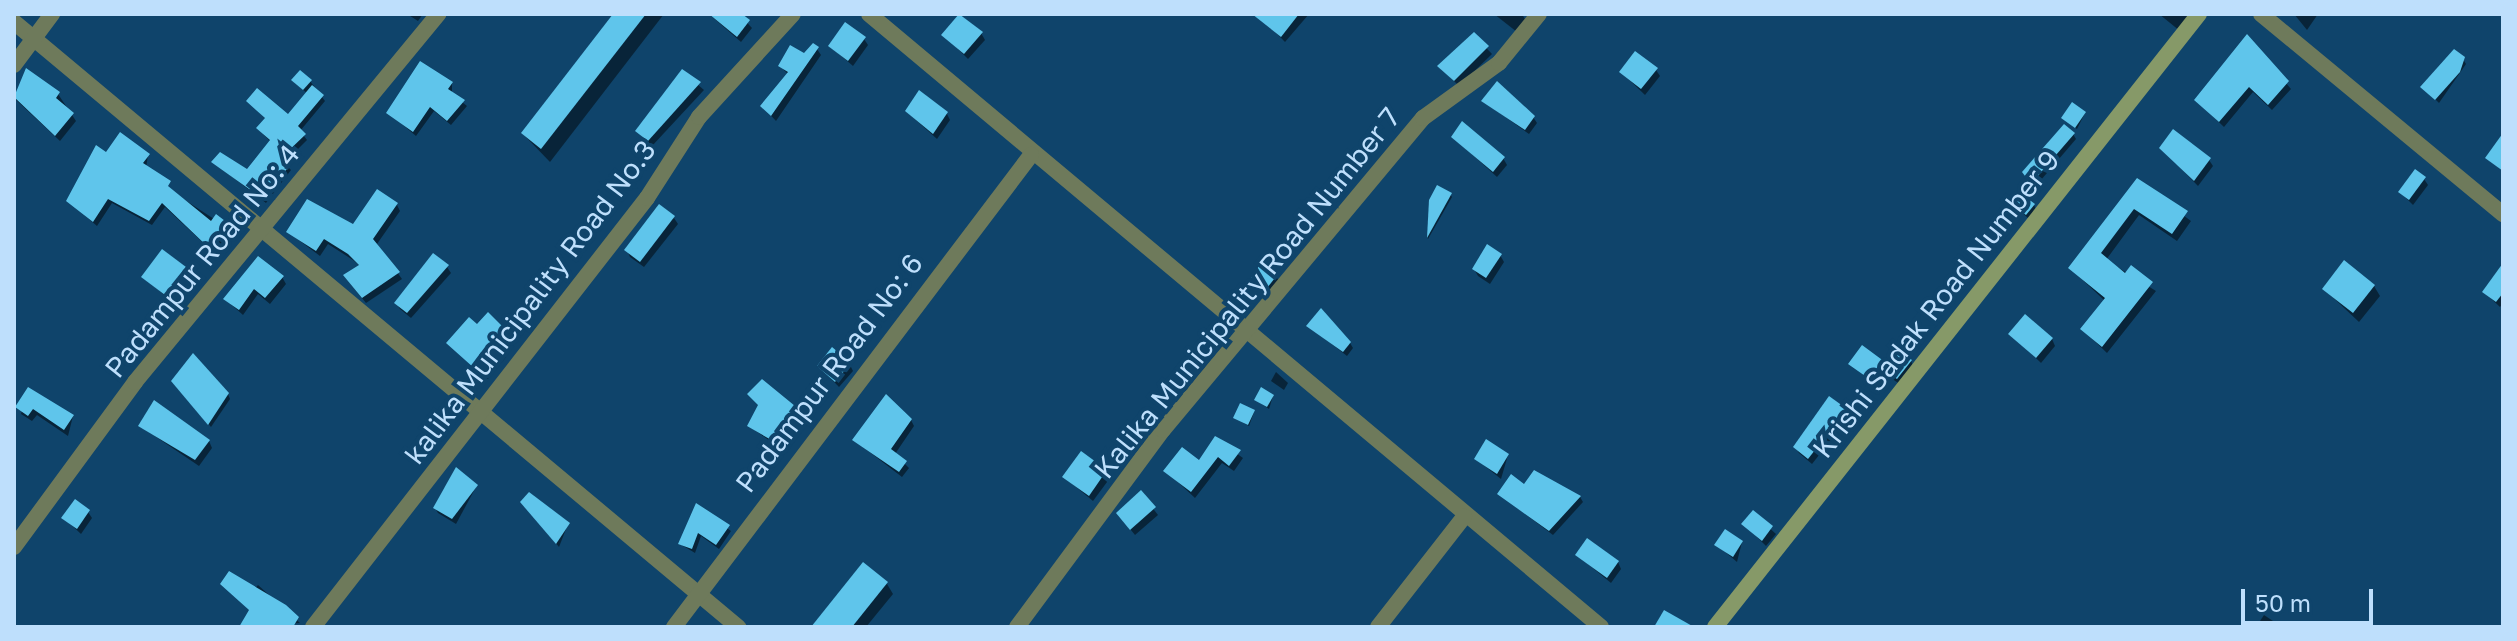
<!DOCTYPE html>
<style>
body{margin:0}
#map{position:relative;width:2517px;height:641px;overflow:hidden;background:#0f446b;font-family:"Golos Text",sans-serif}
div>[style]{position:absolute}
.shadow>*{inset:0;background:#0007}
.building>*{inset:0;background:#5fc5eb}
.street>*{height:16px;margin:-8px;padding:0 8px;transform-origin:8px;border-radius:8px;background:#6e7a5b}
.secondary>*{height:16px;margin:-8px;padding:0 8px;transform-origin:8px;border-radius:8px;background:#869968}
span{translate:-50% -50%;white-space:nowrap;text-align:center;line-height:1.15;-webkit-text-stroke:8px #0f446b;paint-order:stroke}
.street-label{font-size:28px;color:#bedffc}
.frame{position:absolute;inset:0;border:16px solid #bedffc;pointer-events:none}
.scale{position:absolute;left:2241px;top:589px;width:132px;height:36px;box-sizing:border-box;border:4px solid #bedffc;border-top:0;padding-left:10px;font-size:24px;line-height:28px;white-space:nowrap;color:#bedffc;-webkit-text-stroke:6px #0f446b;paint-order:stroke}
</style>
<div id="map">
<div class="shadow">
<div style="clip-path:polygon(407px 14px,423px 14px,418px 21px)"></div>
<div style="clip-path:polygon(616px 14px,664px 14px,550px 162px,523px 134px)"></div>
<div style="clip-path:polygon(709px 14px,739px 14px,752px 28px,741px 42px)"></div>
<div style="clip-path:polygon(1258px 14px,1309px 14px,1285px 42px)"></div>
<div style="clip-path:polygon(1494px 14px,1522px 14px,1526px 21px,1517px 32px)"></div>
<div style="clip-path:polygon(2159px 14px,2190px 14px,2180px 31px)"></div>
<div style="clip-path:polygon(2294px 14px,2318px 14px,2307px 30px)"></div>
<div style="clip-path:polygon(981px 33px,985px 40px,968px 59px,944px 35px)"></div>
<div style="clip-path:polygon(1474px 35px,1492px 54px,1459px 86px,1439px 66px)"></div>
<div style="clip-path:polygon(2247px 37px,2291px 89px,2272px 110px,2253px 92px,2224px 127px,2196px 100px)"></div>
<div style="clip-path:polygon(864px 39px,868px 45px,853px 66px,830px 46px)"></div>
<div style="clip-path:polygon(817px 49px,821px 55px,776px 121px,762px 106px,789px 75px,780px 66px)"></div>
<div style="clip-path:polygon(2463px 59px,2466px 64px,2439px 103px,2423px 87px)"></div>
<div style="clip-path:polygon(1656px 70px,1660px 76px,1645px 95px,1621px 72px)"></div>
<div style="clip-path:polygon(27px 71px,58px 94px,76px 121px,60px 141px,14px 98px)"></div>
<div style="clip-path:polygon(682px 71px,704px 90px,652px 146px,637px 131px)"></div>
<div style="clip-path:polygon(310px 81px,325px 101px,300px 131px,307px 140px,284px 163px,291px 170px,266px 203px,213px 162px,248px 172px,271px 142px,261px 132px,267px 120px,248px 101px,288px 117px,308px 94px,295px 83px)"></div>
<div style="clip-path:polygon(452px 83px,452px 94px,467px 106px,451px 125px,434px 111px,416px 136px,389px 113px)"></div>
<div style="clip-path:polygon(1483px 101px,1533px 117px,1537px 123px,1529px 134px)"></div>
<div style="clip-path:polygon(907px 112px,947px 114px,950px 120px,937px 139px)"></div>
<div style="clip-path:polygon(2085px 113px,2077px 129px,2063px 118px)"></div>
<div style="clip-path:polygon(2073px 134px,2076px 139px,2035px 187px,2027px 178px)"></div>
<div style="clip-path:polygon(1453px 137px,1503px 158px,1507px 165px,1497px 177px)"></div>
<div style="clip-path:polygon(2161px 148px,2209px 160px,2213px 166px,2198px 186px)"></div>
<div style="clip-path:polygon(106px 155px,148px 155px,146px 168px,171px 191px,231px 230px,214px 253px,165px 207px,152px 225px,112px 203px,97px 226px,68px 201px)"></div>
<div style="clip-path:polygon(2424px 179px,2428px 185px,2413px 205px,2400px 192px)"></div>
<div style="clip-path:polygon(2137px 181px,2191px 221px,2177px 241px,2139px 215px,2106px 260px,2156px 291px,2107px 353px,2083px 330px,2105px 301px,2070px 268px)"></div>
<div style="clip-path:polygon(1450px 194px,1452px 197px,1428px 239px,1427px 237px)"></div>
<div style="clip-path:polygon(2013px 204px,2034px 205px,2037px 212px,2030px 220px)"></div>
<div style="clip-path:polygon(397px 205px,400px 211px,377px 244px,402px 279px,366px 303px,349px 282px,360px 266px,353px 260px,328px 244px,320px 256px,288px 232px,353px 227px)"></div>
<div style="clip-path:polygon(674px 218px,678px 224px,644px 267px,630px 257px,627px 250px)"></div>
<div style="clip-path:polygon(1500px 255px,1504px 262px,1490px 284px,1478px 276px,1474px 269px)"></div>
<div style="clip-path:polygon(1263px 265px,1281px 282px,1271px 293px,1254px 277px)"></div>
<div style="clip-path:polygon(447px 267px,451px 273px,411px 318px,400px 309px,396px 303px)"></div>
<div style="clip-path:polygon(2503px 267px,2503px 303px,2500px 307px,2484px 292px)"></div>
<div style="clip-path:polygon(185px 268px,188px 275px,170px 300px,144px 277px)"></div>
<div style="clip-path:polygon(282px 277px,286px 284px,270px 304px,258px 294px,243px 315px,225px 299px)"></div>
<div style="clip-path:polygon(2374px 286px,2380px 296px,2359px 322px,2324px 289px)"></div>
<div style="clip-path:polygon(477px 326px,509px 338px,499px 349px,506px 357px,487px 380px,449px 343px)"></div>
<div style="clip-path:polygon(1309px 326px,1350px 343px,1353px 348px,1347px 356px)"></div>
<div style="clip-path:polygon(2011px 334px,2052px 339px,2055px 346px,2041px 363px)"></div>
<div style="clip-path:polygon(1911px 361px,1914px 368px,1901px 385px,1891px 378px,1882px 390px,1851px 364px)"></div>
<div style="clip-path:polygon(850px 365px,853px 371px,839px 387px,819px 366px)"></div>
<div style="clip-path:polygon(1276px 372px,1288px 383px,1284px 390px,1271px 381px)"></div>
<div style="clip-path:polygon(176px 386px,228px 394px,230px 399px,211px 427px)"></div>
<div style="clip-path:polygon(28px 390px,73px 416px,68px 436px,37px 415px,32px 421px,21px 414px)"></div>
<div style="clip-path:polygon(749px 394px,797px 413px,777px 446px,749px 426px,760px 407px)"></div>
<div style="clip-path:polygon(1273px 396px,1269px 409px,1256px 400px)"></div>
<div style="clip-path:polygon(1845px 411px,1849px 417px,1812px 464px,1799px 453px,1795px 447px)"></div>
<div style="clip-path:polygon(1254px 412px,1249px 426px,1235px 418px)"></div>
<div style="clip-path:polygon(911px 420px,914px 426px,895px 454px,909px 468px,902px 477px,854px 440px)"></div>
<div style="clip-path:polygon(140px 426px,209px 441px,212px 448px,199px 466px)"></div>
<div style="clip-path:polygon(1216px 439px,1243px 458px,1234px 471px,1222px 463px,1195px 498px,1166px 471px,1199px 463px)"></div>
<div style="clip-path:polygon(1508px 455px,1501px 479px,1476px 459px)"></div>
<div style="clip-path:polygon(1106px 471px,1110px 478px,1093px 501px,1064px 477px)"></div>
<div style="clip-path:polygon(476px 487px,456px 524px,438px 513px,435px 508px)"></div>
<div style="clip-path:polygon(1525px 487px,1580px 497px,1583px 502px,1553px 535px,1499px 494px)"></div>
<div style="clip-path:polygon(1141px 493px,1158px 515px,1135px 535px,1122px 519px)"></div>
<div style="clip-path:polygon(697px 506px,731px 531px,719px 549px,701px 536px,695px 553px,680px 544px)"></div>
<div style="clip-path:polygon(526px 507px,568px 524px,559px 547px)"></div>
<div style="clip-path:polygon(88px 512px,92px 518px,81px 534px,64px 518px)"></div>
<div style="clip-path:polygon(1753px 513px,1776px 534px,1766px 546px,1744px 524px)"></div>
<div style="clip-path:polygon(1742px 542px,1737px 562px,1717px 545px)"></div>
<div style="clip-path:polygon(1577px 555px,1618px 562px,1621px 569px,1611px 583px)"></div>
<div style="clip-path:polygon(223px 584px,253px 591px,258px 585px,300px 623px,241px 627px,251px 612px)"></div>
<div style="clip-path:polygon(887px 584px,893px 594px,866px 627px,814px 627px)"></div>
<div style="clip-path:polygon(2264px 615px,2282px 627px,2256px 627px)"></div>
</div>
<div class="building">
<div style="clip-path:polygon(613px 14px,646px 14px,541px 149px,521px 133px)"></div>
<div style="clip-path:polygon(709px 14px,742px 14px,750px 20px,737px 37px)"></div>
<div style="clip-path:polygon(959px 14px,983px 32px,964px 54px,941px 35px)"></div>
<div style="clip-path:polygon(1252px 14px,1299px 14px,1281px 37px)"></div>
<div style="clip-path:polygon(845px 22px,866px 37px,848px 61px,828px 46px)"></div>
<div style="clip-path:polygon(1474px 32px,1489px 46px,1454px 81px,1437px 66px)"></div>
<div style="clip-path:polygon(2247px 34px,2289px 81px,2268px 105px,2249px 87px,2219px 122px,2194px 100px)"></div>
<div style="clip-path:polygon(813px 43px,819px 47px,771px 116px,760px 106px,788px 72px,778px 66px,790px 45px,804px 53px)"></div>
<div style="clip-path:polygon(2454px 49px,2465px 57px,2460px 72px,2435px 100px,2420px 87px)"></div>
<div style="clip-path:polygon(1635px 51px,1658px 68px,1641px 89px,1619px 72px)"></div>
<div style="clip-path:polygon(420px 61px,453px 82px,448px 89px,465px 100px,447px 121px,430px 107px,413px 132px,386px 113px)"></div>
<div style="clip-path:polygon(26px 68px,60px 92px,56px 98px,74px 113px,55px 136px,14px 97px)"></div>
<div style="clip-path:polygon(682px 69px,701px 82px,648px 141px,635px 131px)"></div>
<div style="clip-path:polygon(300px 70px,312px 80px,303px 90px,291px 80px)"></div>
<div style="clip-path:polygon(1497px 81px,1535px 116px,1525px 130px,1481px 101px)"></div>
<div style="clip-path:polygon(312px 85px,324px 95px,298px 126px,306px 134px,281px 158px,290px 165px,263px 199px,211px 162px,220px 152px,247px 169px,270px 140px,256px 128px,265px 118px,246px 101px,257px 88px,288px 114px)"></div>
<div style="clip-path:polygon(919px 90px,948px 112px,933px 134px,905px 111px)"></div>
<div style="clip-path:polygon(2072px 102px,2086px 112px,2075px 128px,2061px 118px)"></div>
<div style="clip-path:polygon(1462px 121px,1505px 157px,1493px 172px,1451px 137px)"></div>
<div style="clip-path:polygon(2064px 124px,2075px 133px,2031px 184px,2022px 172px)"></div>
<div style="clip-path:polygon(2173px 129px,2211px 158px,2194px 181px,2159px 148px)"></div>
<div style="clip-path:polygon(120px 132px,150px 154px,143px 163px,171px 181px,168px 186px,211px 221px,216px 214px,229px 224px,210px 249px,162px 203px,149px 221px,108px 199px,93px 222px,66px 201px,96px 145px,106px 152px)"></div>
<div style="clip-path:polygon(2503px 133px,2503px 171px,2485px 158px)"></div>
<div style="clip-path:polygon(2415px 169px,2426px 177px,2409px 200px,2398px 192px)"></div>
<div style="clip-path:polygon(2137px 178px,2188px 211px,2172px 234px,2134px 209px,2101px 253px,2125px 273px,2131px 265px,2153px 282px,2102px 347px,2080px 329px,2105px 298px,2068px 268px)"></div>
<div style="clip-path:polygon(1437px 185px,1452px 193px,1427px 238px,1429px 200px)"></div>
<div style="clip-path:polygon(377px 189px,398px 203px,373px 239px,400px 272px,362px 298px,343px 275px,359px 265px,348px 254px,324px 239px,316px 251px,286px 232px,307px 199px,353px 224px)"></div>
<div style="clip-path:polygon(2019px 192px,2035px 204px,2026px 215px,2011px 204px)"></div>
<div style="clip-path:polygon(659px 204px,675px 216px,640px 262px,624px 250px)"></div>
<div style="clip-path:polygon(1487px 244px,1502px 254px,1486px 278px,1472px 269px)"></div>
<div style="clip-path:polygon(162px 249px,186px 267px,165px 295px,141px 277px)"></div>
<div style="clip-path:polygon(433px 253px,449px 265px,407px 313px,394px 303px)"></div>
<div style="clip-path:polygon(258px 256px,284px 276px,265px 298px,254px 289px,239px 310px,223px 299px)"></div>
<div style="clip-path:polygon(2344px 260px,2375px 285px,2353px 313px,2322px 289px)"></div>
<div style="clip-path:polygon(1262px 262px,1278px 274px,1267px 288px,1251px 277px)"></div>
<div style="clip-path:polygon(2503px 263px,2503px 293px,2496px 302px,2482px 292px)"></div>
<div style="clip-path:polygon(1321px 308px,1351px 342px,1343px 352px,1306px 326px)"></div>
<div style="clip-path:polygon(488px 312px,508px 332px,496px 344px,505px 351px,483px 376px,446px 343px,469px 317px,477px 324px)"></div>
<div style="clip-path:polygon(2025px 314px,2053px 338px,2036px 358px,2008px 334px)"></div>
<div style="clip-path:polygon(1862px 345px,1885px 362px,1895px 348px,1912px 360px,1897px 379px,1887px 372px,1878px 385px,1848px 364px)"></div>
<div style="clip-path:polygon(832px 347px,851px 363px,835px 382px,817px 366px)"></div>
<div style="clip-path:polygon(193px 353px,229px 393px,208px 425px,171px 381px)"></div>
<div style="clip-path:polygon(762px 379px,795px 406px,773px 441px,747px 426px,758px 405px,747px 394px)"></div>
<div style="clip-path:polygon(28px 387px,74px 415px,64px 430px,33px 409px,28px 416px,15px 407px)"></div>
<div style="clip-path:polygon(1261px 387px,1274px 395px,1267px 407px,1254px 400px)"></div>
<div style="clip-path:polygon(886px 394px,912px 419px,891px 449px,907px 461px,899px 472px,852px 440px)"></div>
<div style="clip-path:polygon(1829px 396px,1847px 409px,1808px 459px,1793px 447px)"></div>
<div style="clip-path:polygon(154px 400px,210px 440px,195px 460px,138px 426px)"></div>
<div style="clip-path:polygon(1240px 403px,1255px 410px,1248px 425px,1233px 418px)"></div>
<div style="clip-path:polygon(1215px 436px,1241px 450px,1229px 466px,1218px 457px,1191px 492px,1163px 471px,1182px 447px,1199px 460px)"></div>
<div style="clip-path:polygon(1486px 439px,1509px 454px,1497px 474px,1474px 459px)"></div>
<div style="clip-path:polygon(1081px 451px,1107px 470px,1089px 496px,1062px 477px)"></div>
<div style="clip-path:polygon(456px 467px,478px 485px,452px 519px,433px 508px)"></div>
<div style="clip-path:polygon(1534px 470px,1581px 496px,1549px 531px,1497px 494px,1511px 474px,1524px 484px)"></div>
<div style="clip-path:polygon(1141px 490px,1156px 507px,1130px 530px,1116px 513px)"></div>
<div style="clip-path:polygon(529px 492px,570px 523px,556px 544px,520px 502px)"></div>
<div style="clip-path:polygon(75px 499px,90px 510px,77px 529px,61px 518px)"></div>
<div style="clip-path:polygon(696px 503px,730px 525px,716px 545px,698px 533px,692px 549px,678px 544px)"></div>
<div style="clip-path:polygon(1753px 510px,1773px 526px,1762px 541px,1741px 524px)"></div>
<div style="clip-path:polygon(1725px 529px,1743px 541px,1733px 557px,1714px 545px)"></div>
<div style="clip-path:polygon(1587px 538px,1619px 561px,1607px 578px,1575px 555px)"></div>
<div style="clip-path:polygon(863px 562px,888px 582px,852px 627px,811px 627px)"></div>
<div style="clip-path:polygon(229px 571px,286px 605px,299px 617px,293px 627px,239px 627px,249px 610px,220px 584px)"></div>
<div style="clip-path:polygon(1664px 610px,1694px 627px,1654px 627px)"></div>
</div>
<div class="street">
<div style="left:869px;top:14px;width:955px;rotate:39.94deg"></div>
<div style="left:2261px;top:14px;width:314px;rotate:39.6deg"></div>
<div style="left:14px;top:22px;width:944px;rotate:39.88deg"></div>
<div style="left:14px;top:65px;width:64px;rotate:-53.3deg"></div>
<div style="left:14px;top:547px;width:205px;rotate:-53.7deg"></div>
<div style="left:135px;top:382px;width:477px;rotate:-50.5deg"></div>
<div style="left:313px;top:627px;width:544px;rotate:-52.1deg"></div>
<div style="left:647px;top:198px;width:96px;rotate:-57.3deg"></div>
<div style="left:699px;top:117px;width:139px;rotate:-47.6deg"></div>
<div style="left:674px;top:627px;width:592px;rotate:-52.9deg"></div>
<div style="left:1017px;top:627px;width:245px;rotate:-53.5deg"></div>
<div style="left:1163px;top:430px;width:406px;rotate:-50.2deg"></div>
<div style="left:1423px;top:118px;width:94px;rotate:-35.9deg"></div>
<div style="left:1499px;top:63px;width:63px;rotate:-50.8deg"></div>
<div style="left:1378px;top:627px;width:140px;rotate:-52deg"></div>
</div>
<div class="secondary">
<div style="left:1715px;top:627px;width:781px;rotate:-51.71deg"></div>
</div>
<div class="street-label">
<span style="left:202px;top:261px;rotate:-51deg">Padampur Road No: 4</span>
<span style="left:1247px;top:293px;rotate:-51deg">Kalika Municipality Road Number 7</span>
<span style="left:530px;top:302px;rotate:-53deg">kalika Municipality Road No.3</span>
<span style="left:1936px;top:304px;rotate:-52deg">Krishi Sadak Road Number 9</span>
<span style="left:829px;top:373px;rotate:-53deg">Padampur Road No: 6</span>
</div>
<div class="frame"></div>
<div class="scale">50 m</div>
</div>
